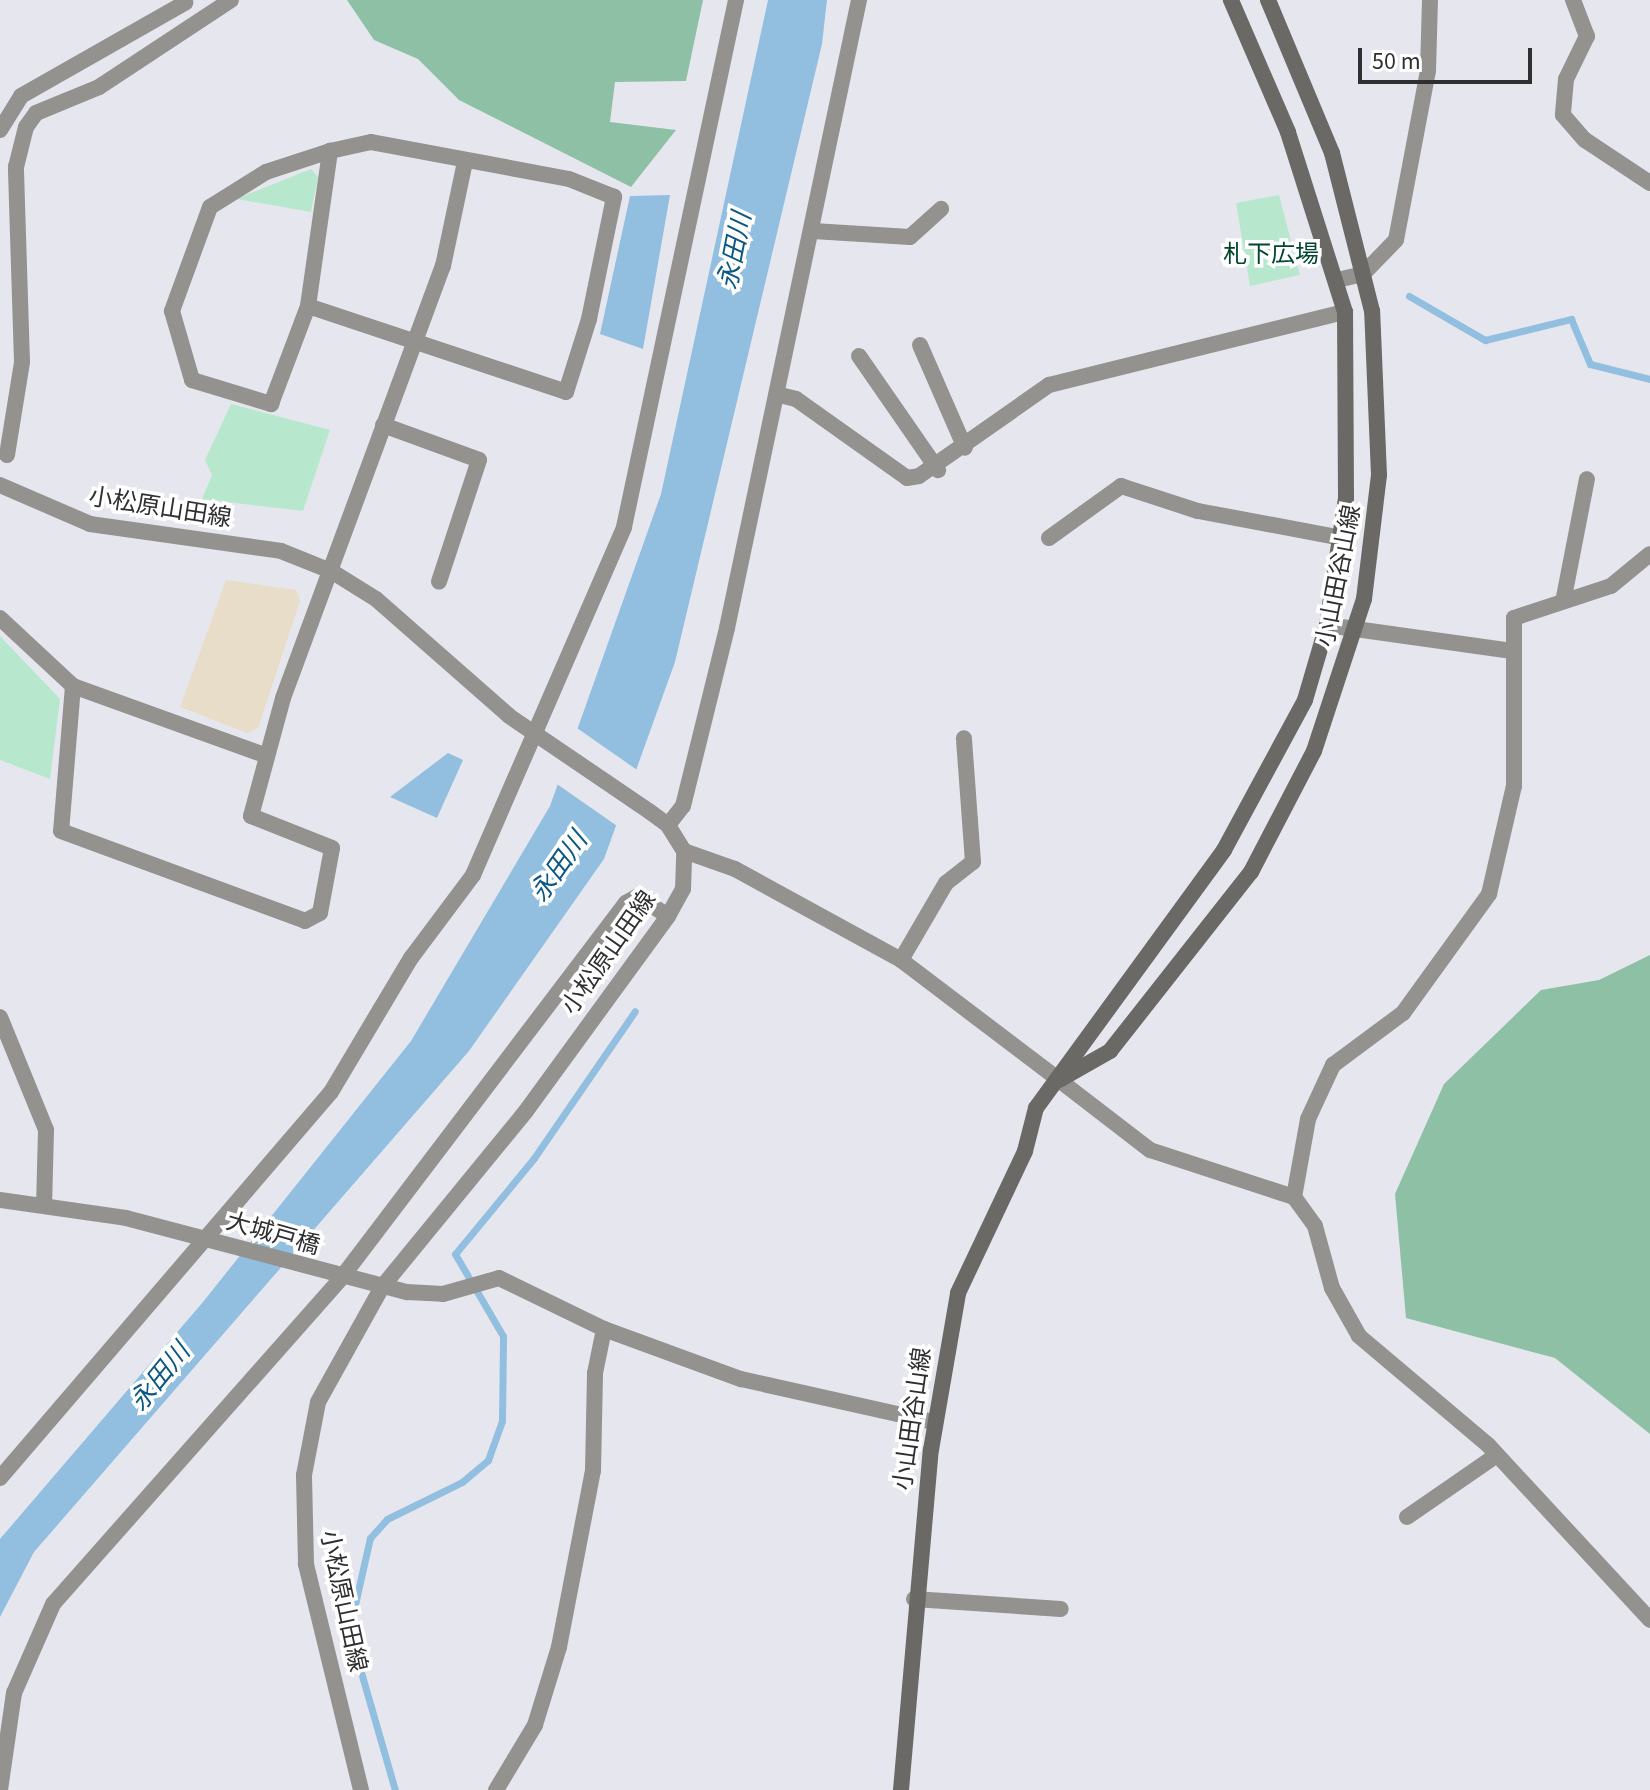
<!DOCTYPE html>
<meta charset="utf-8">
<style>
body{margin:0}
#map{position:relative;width:1650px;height:1790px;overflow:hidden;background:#e6e7ee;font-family:"Source Sans 3","Noto Sans JP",sans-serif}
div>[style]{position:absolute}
.education>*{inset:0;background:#e7ddc8}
.green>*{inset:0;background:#b7e8cd}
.forest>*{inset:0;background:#8dc0a5}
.water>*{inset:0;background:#92bfe0}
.pier>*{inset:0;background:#e6e7ee}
.stream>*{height:7px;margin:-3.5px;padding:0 3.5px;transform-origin:3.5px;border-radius:3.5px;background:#92bfe0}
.minor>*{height:16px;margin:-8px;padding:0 8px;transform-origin:8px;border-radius:8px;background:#93928f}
.tertiary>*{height:16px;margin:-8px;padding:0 8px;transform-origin:8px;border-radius:8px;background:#93928f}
.secondary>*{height:16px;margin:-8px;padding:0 8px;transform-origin:8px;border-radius:8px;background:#6a6965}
.tertiary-bridge>*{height:16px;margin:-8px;padding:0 8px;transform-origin:8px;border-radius:8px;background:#93928f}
span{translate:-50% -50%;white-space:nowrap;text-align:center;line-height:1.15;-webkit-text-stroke:7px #fff;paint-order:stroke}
.park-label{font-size:24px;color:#00452c}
.street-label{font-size:24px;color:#2f2f32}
.water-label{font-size:26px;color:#0a5882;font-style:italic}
.scale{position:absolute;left:1358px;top:48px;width:174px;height:36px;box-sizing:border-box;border:4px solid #2f2f32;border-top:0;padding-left:10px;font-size:24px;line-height:28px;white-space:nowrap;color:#2f2f32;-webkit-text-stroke:6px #fff;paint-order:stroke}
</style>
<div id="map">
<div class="education">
<div style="clip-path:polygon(226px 580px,296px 590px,300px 601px,258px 728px,247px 733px,180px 707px)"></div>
</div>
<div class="green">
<div style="clip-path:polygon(311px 169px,318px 177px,311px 212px,236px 199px)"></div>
<div style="clip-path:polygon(1279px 195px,1300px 275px,1250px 286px,1236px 203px)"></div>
<div style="clip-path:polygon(231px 404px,330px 430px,303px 511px,202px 499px,212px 475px,205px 460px)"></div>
<div style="clip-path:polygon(0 636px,60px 699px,50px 779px,0 760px)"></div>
</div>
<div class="forest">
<div style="clip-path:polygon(347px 0,703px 0,686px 81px,615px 82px,610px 122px,676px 130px,631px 187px,459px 100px,418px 59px,374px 40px)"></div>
<div style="clip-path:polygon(1650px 955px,1650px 1434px,1555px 1358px,1406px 1318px,1395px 1194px,1444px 1084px,1541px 990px,1599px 980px)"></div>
</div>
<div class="water">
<div style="clip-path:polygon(768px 0,827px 0,822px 44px,675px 662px,604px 859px,469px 1051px,34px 1552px,0 1617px,0 1539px,203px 1302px,411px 1041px,550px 806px,661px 494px)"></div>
<div style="clip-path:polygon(670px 195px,643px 349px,600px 334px,630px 196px)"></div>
<div style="clip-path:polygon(448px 753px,463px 760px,437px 818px,390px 797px)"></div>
</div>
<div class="pier">
<div style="clip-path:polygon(574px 726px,640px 772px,620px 828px,554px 782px)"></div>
</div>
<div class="stream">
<div style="left:1409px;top:296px;width:88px;rotate:30.1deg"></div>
<div style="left:1485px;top:340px;width:89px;rotate:-13.7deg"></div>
<div style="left:1571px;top:319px;width:49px;rotate:67.1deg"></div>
<div style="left:1590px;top:364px;width:62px;rotate:14deg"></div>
<div style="left:395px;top:1790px;width:166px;rotate:-106.1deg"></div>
<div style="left:349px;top:1631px;width:95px;rotate:-77.3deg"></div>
<div style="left:370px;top:1538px;width:25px;rotate:-48deg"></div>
<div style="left:387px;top:1519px;width:84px;rotate:-26.3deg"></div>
<div style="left:462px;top:1482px;width:34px;rotate:-40deg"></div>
<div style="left:488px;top:1460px;width:41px;rotate:-70.3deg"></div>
<div style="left:502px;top:1421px;width:85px;rotate:-89.3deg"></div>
<div style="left:503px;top:1336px;width:95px;rotate:-120.3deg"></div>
<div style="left:455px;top:1254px;width:124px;rotate:-50.5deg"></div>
<div style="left:534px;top:1158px;width:178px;rotate:-55.5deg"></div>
</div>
<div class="minor">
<div style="left:1573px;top:0;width:39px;rotate:69deg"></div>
<div style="left:1587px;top:36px;width:48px;rotate:116deg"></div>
<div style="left:1566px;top:79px;width:36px;rotate:95deg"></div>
<div style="left:1563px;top:115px;width:33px;rotate:49deg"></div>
<div style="left:1585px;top:140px;width:78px;rotate:33.5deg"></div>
<div style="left:0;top:130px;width:40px;rotate:-58deg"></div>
<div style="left:21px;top:96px;width:189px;rotate:-29.6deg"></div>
<div style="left:813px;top:231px;width:97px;rotate:3.5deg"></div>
<div style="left:910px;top:237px;width:42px;rotate:-42.1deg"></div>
<div style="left:1337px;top:280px;width:27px;rotate:-13deg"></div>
<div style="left:1363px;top:274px;width:47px;rotate:-45.9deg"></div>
<div style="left:1396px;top:240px;width:172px;rotate:-79.3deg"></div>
<div style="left:1428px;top:71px;width:71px;rotate:-88.4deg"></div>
<div style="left:308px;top:306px;width:272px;rotate:18.4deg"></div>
<div style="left:566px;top:392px;width:77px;rotate:-72.5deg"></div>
<div style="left:589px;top:319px;width:125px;rotate:-78.4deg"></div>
<div style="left:614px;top:197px;width:48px;rotate:-158.2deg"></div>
<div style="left:569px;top:179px;width:201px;rotate:-169.4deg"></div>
<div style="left:371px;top:142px;width:42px;rotate:167.6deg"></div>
<div style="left:330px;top:151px;width:67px;rotate:161.8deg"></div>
<div style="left:266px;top:172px;width:66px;rotate:148deg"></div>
<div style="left:210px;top:207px;width:111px;rotate:110.1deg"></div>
<div style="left:172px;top:311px;width:72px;rotate:73.8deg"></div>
<div style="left:192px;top:380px;width:83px;rotate:16.9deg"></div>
<div style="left:271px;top:404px;width:105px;rotate:-69.3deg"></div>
<div style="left:308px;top:306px;width:157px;rotate:-81.9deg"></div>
<div style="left:920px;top:345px;width:112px;rotate:66.4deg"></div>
<div style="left:859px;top:356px;width:139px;rotate:55.3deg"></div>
<div style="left:780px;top:395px;width:16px;rotate:14deg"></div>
<div style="left:796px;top:399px;width:136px;rotate:35.4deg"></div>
<div style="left:907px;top:478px;width:12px;rotate:-9deg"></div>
<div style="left:919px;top:476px;width:159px;rotate:-35deg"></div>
<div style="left:1049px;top:385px;width:305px;rotate:-13.9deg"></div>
<div style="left:383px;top:425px;width:102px;rotate:20deg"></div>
<div style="left:479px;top:460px;width:128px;rotate:108.2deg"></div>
<div style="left:7px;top:455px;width:94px;rotate:-80.8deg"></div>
<div style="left:22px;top:362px;width:195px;rotate:-91.8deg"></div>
<div style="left:16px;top:167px;width:41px;rotate:-76deg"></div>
<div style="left:26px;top:127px;width:17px;rotate:-54deg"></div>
<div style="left:36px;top:113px;width:68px;rotate:-22.4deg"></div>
<div style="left:99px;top:87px;width:158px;rotate:-33.4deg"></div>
<div style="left:1049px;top:538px;width:89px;rotate:-35.8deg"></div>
<div style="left:1121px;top:486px;width:81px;rotate:18deg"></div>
<div style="left:1198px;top:511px;width:147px;rotate:10.6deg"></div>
<div style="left:1564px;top:597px;width:120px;rotate:-79deg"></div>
<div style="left:0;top:618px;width:100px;rotate:43deg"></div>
<div style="left:73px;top:686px;width:206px;rotate:19.8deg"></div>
<div style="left:1327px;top:625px;width:187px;rotate:8deg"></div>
<div style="left:73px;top:686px;width:145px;rotate:94.7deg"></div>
<div style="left:61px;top:831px;width:260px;rotate:20.2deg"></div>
<div style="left:305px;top:921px;width:17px;rotate:-28deg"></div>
<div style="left:320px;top:913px;width:66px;rotate:-79.5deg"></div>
<div style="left:332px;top:848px;width:87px;rotate:-158.4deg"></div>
<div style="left:251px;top:816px;width:122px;rotate:-74.8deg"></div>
<div style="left:283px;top:698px;width:461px;rotate:-69.7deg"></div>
<div style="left:443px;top:266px;width:106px;rotate:-78.1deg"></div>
<div style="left:668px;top:825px;width:24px;rotate:-52deg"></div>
<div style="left:683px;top:806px;width:183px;rotate:-76.1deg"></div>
<div style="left:727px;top:628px;width:642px;rotate:-78.13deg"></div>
<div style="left:901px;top:960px;width:89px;rotate:-59.7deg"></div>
<div style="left:946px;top:883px;width:34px;rotate:-38deg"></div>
<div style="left:973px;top:862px;width:124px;rotate:-94.2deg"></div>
<div style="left:0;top:1017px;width:122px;rotate:67.8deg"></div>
<div style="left:46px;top:1130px;width:74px;rotate:91.5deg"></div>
<div style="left:1059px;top:1080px;width:115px;rotate:37.6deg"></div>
<div style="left:1150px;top:1150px;width:151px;rotate:18.1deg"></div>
<div style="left:1294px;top:1197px;width:36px;rotate:54deg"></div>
<div style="left:1315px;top:1226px;width:64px;rotate:74.7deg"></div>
<div style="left:1332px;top:1288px;width:55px;rotate:60.6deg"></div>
<div style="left:1359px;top:1336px;width:170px;rotate:40.2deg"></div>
<div style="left:1489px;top:1446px;width:237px;rotate:47.2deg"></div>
<div style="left:1294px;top:1197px;width:79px;rotate:-79.8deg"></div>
<div style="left:1308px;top:1119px;width:60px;rotate:-65.2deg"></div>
<div style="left:1333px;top:1065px;width:87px;rotate:-36.6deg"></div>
<div style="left:1403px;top:1013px;width:147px;rotate:-54.1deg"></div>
<div style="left:1489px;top:894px;width:111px;rotate:-77deg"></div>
<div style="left:1514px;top:786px;width:168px;rotate:-90deg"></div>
<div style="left:1514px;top:618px;width:102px;rotate:-18.3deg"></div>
<div style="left:1611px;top:586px;width:50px;rotate:-39.4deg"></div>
<div style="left:0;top:1200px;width:127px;rotate:8.1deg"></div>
<div style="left:126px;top:1218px;width:291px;rotate:14.8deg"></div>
<div style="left:407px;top:1292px;width:36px;rotate:3deg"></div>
<div style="left:443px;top:1294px;width:58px;rotate:-15.9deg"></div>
<div style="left:499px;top:1278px;width:117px;rotate:25.9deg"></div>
<div style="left:604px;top:1329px;width:146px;rotate:20.1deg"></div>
<div style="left:741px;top:1379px;width:198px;rotate:12.6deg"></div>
<div style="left:0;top:1478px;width:508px;rotate:-49.39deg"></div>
<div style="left:331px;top:1092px;width:156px;rotate:-59.2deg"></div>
<div style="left:411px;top:958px;width:104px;rotate:-53.2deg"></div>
<div style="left:473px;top:875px;width:379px;rotate:-66.5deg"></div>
<div style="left:624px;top:527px;width:539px;rotate:-78deg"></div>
<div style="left:1407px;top:1517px;width:109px;rotate:-34.6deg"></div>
<div style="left:914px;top:1599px;width:147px;rotate:3.9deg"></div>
<div style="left:0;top:1790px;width:98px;rotate:-81.8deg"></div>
<div style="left:14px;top:1693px;width:97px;rotate:-66.3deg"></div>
<div style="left:53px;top:1604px;width:436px;rotate:-48.5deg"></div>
<div style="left:342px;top:1277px;width:470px;rotate:-52.8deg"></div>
<div style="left:626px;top:903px;width:14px;rotate:-30deg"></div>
<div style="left:638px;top:896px;width:36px;rotate:34deg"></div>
<div style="left:496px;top:1790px;width:76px;rotate:-59deg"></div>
<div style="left:535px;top:1725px;width:82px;rotate:-72.9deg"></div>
<div style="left:559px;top:1647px;width:180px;rotate:-79.1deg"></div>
<div style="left:593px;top:1470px;width:97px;rotate:-88.8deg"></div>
<div style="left:595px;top:1373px;width:45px;rotate:-78.4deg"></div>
</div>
<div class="tertiary">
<div style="left:0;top:485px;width:98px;rotate:23.4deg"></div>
<div style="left:90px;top:524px;width:193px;rotate:8deg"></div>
<div style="left:281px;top:551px;width:54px;rotate:21.8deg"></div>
<div style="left:331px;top:571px;width:53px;rotate:31.9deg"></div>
<div style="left:376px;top:599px;width:177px;rotate:41.3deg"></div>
<div style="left:684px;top:851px;width:54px;rotate:19.4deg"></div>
<div style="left:735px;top:869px;width:189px;rotate:28.7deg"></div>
<div style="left:901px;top:960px;width:198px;rotate:37.2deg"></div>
<div style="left:361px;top:1790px;width:233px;rotate:-103.7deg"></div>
<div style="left:306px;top:1564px;width:89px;rotate:-91.3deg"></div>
<div style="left:304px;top:1475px;width:74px;rotate:-79.1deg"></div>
<div style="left:318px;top:1402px;width:132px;rotate:-60.9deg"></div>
<div style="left:382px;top:1287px;width:227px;rotate:-50.7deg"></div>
<div style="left:526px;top:1111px;width:241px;rotate:-53.9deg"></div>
<div style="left:668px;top:916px;width:31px;rotate:-61deg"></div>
<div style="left:683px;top:889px;width:38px;rotate:-88deg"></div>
<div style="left:684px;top:851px;width:31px;rotate:-122deg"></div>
<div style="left:668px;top:825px;width:22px;rotate:-144deg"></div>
</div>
<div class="secondary">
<div style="left:1059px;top:1080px;width:59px;rotate:-29.6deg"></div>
<div style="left:1110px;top:1051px;width:228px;rotate:-51.8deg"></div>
<div style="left:1251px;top:872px;width:136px;rotate:-62.5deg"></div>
<div style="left:1314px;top:751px;width:160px;rotate:-71.8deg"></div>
<div style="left:1364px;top:599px;width:125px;rotate:-83.1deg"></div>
<div style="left:1379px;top:475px;width:164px;rotate:-92.4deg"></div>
<div style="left:1372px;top:311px;width:163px;rotate:-104.2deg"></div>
<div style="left:1332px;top:153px;width:166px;rotate:-112.7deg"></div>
<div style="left:901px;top:1790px;width:341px;rotate:-85deg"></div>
<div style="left:931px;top:1450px;width:159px;rotate:-80.2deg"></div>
<div style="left:958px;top:1293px;width:157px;rotate:-64.7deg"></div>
<div style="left:1025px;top:1151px;width:44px;rotate:-75.7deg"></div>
<div style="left:1036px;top:1108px;width:319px;rotate:-53.9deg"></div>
<div style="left:1224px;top:850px;width:170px;rotate:-61.6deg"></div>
<div style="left:1305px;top:700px;width:78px;rotate:-73.7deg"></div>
<div style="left:1327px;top:625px;width:128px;rotate:-81.5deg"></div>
<div style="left:1346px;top:498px;width:186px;rotate:-90.3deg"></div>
<div style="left:1345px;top:312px;width:189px;rotate:-107.6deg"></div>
<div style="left:1288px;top:132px;width:144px;rotate:-113.4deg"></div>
</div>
<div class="tertiary-bridge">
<div style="left:509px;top:716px;width:171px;rotate:34.2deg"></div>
</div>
<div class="park-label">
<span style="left:1271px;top:255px">札下広場</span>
</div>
<div class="street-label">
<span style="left:160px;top:508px;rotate:9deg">小松原山田線</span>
<span style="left:1339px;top:576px;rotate:-79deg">小山田谷山線</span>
<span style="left:609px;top:953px;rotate:-55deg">小松原山田線</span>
<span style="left:273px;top:1234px;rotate:16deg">大城戸橋</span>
<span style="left:913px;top:1419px;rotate:-82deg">小山田谷山線</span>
<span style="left:343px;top:1601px;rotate:78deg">小松原山田線</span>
</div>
<div class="water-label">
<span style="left:735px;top:251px;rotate:-79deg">永田川</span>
<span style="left:559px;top:867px;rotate:-55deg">永田川</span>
<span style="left:160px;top:1377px;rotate:-51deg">永田川</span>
</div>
<div class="scale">50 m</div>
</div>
